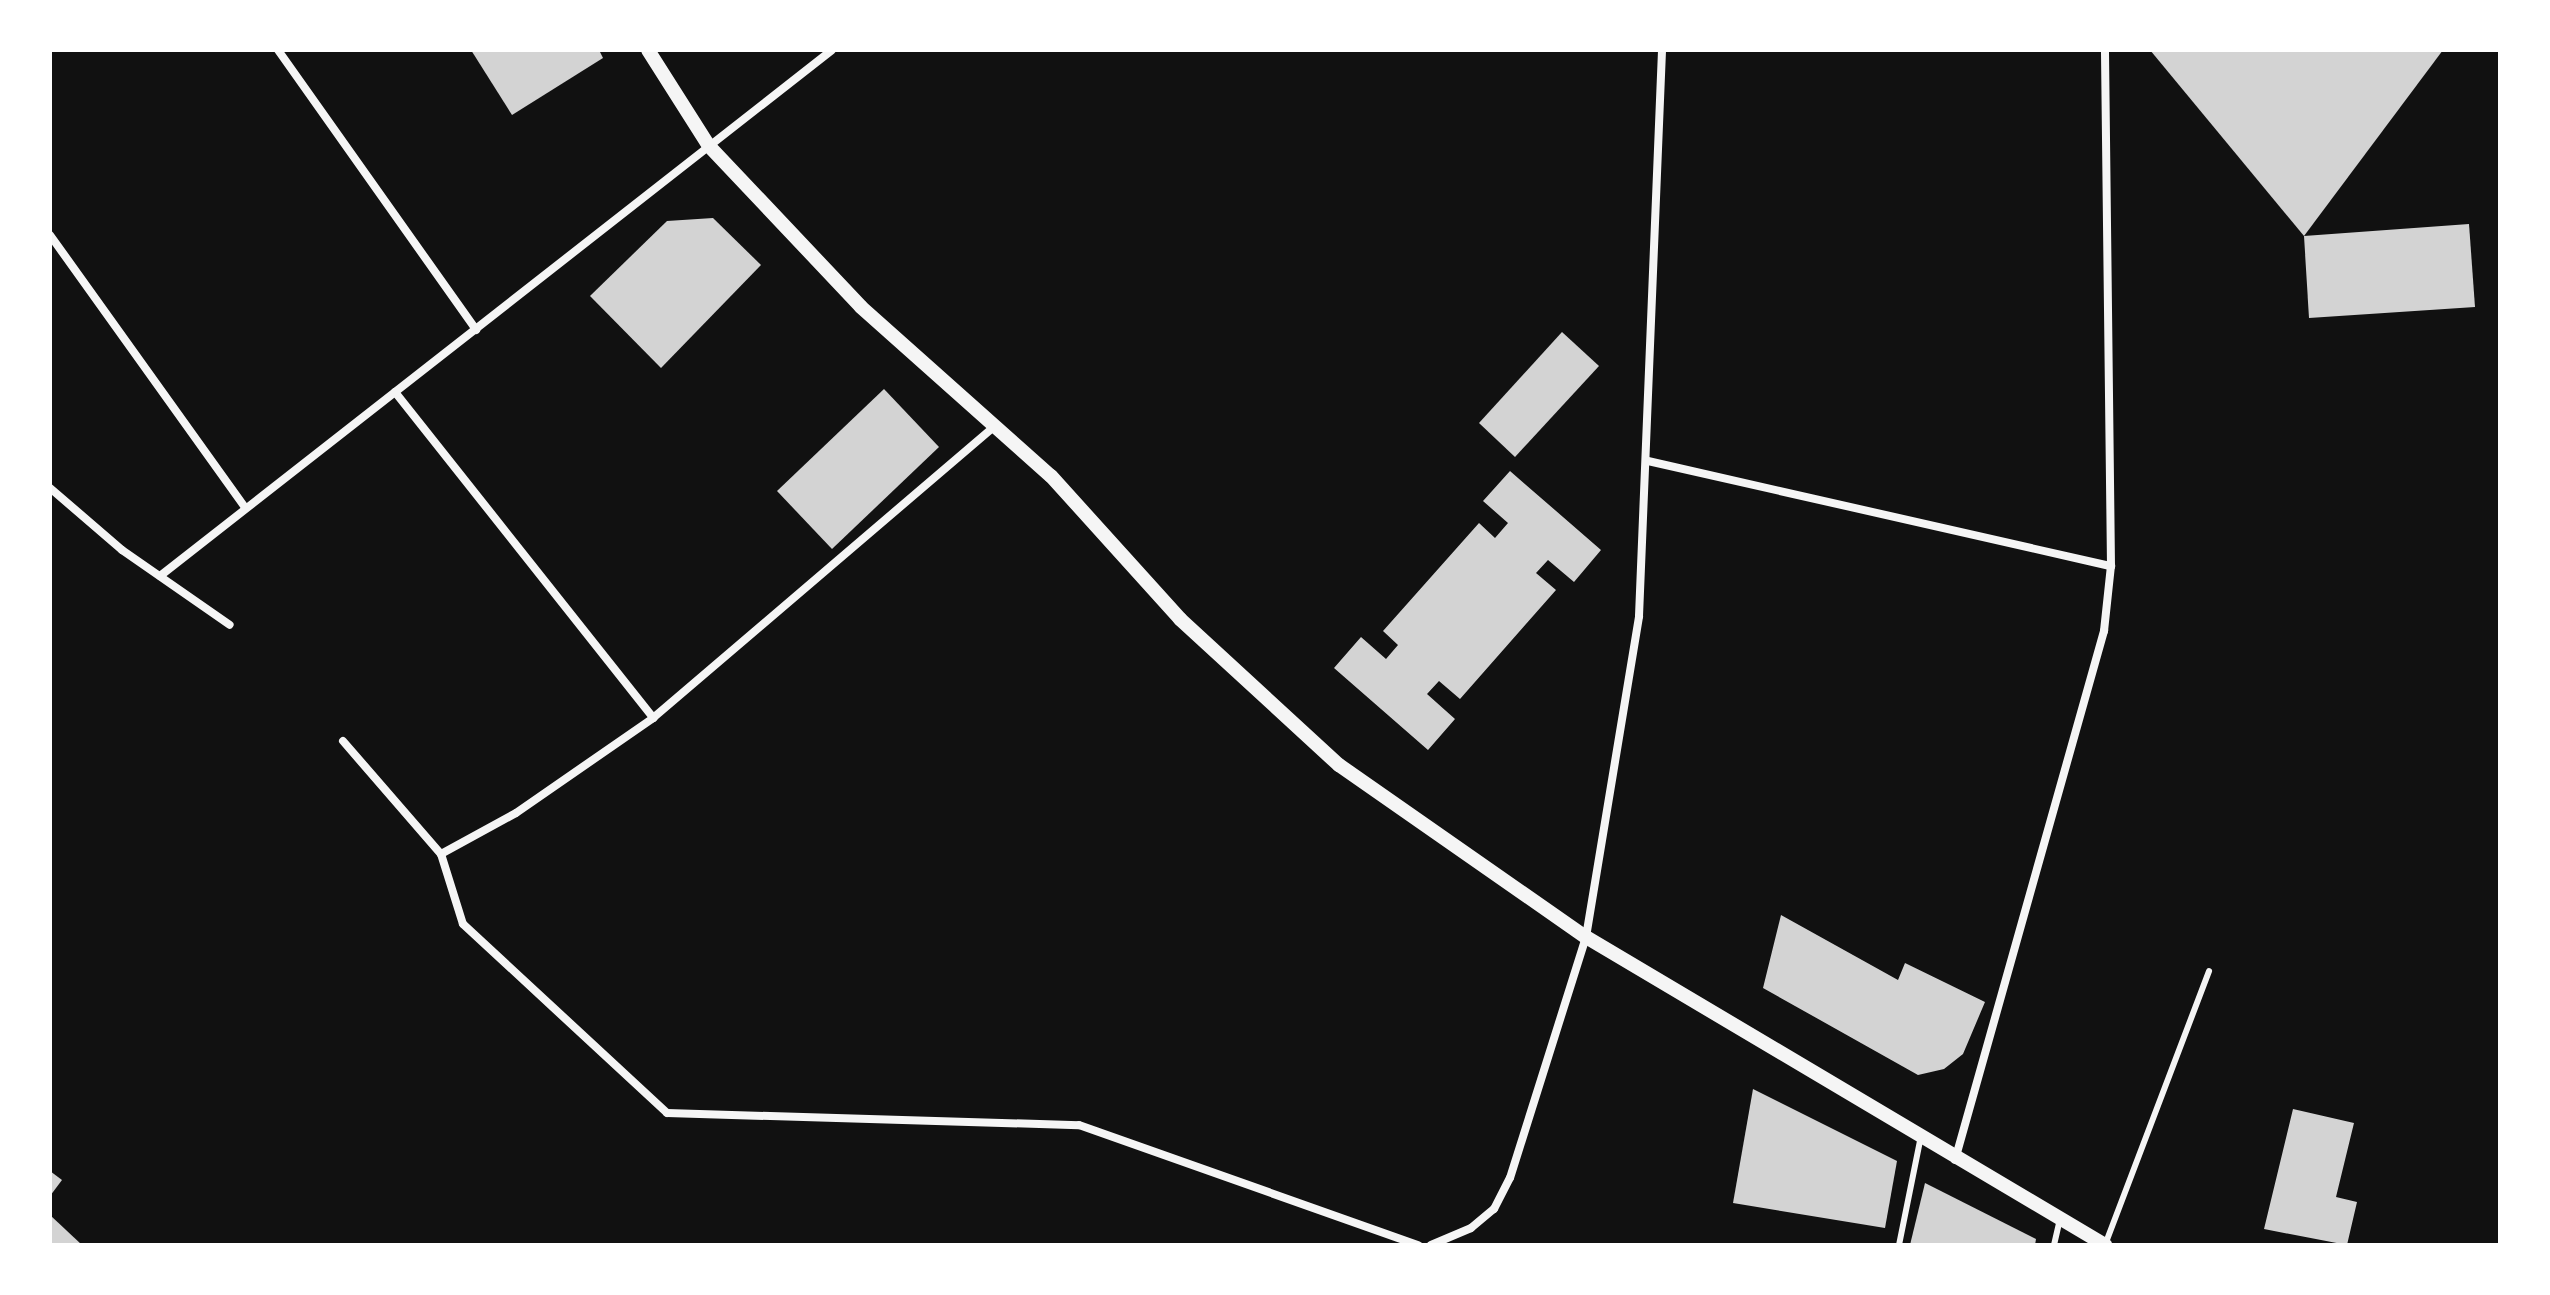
<!DOCTYPE html>
<style>
body{margin:0}
#map{position:relative;width:2550px;height:1295px;overflow:hidden;background:#111;font-family:Raleway,sans-serif}
div>[style]{position:absolute}
.building>*{inset:0;background:#d3d3d3}
.service>*{height:6px;margin:-3px;padding:0 3px;transform-origin:3px;border-radius:3px;background:#f5f5f5}
.minor>*{height:8px;margin:-4px;padding:0 4px;transform-origin:4px;border-radius:4px;background:#f5f5f5}
.tertiary>*{height:14px;margin:-7px;padding:0 7px;transform-origin:7px;border-radius:7px;background:#f5f5f5}
span{translate:-50% -50%;white-space:nowrap;text-align:center;line-height:1.15;-webkit-text-stroke:6px #fff;paint-order:stroke}
.frame{position:absolute;inset:0;border:52px solid #fff;pointer-events:none}
</style>
<div id="map">
<div class="building">
<div style="clip-path:polygon(471px 50px,599px 50px,603px 58px,512px 115px)"></div>
<div style="clip-path:polygon(2150px 50px,2443px 50px,2304px 236px)"></div>
<div style="clip-path:polygon(713px 218px,761px 265px,661px 368px,590px 296px,667px 221px)"></div>
<div style="clip-path:polygon(2469px 224px,2475px 307px,2309px 318px,2304px 236px)"></div>
<div style="clip-path:polygon(1562px 332px,1599px 366px,1515px 457px,1479px 423px)"></div>
<div style="clip-path:polygon(884px 389px,939px 447px,832px 549px,777px 491px)"></div>
<div style="clip-path:polygon(1510px 471px,1601px 550px,1574px 582px,1548px 560px,1536px 573px,1556px 590px,1460px 699px,1439px 681px,1427px 694px,1455px 719px,1428px 750px,1334px 668px,1361px 637px,1386px 659px,1398px 645px,1383px 631px,1479px 523px,1495px 538px,1508px 523px,1483px 501px)"></div>
<div style="clip-path:polygon(1781px 915px,1898px 980px,1905px 963px,1985px 1002px,1963px 1054px,1944px 1069px,1918px 1075px,1763px 988px)"></div>
<div style="clip-path:polygon(1753px 1089px,1897px 1161px,1885px 1228px,1733px 1203px)"></div>
<div style="clip-path:polygon(2293px 1109px,2354px 1123px,2336px 1197px,2357px 1202px,2347px 1245px,2264px 1229px)"></div>
<div style="clip-path:polygon(50px 1171px,62px 1180px,50px 1196px)"></div>
<div style="clip-path:polygon(1925px 1183px,2036px 1239px,2035px 1245px,1910px 1245px)"></div>
<div style="clip-path:polygon(50px 1215px,82px 1245px,50px 1245px)"></div>
</div>
<div class="service">
<div style="left:1899px;top:1245px;width:106px;rotate:-78.6deg"></div>
<div style="left:2054px;top:1245px;width:26px;rotate:-77deg"></div>
<div style="left:2105px;top:1245px;width:293px;rotate:-69.2deg"></div>
</div>
<div class="minor">
<div style="left:278px;top:50px;width:343px;rotate:54.7deg"></div>
<div style="left:50px;top:235px;width:333px;rotate:54.4deg"></div>
<div style="left:395px;top:392px;width:416px;rotate:51.6deg"></div>
<div style="left:1648px;top:461px;width:475px;rotate:12.8deg"></div>
<div style="left:50px;top:488px;width:95px;rotate:40.7deg"></div>
<div style="left:122px;top:550px;width:131px;rotate:34.8deg"></div>
<div style="left:160px;top:576px;width:853px;rotate:-38.05deg"></div>
<div style="left:343px;top:741px;width:150px;rotate:49.1deg"></div>
<div style="left:441px;top:854px;width:73px;rotate:72.6deg"></div>
<div style="left:463px;top:924px;width:278px;rotate:42.8deg"></div>
<div style="left:667px;top:1113px;width:412px;rotate:1.7deg"></div>
<div style="left:1079px;top:1125px;width:360px;rotate:19.5deg"></div>
<div style="left:441px;top:854px;width:85px;rotate:-28.7deg"></div>
<div style="left:516px;top:813px;width:167px;rotate:-34.7deg"></div>
<div style="left:653px;top:718px;width:450px;rotate:-40.5deg"></div>
<div style="left:1955px;top:1160px;width:550px;rotate:-74.27deg"></div>
<div style="left:2104px;top:631px;width:65px;rotate:-83.9deg"></div>
<div style="left:2111px;top:566px;width:516px;rotate:-90.67deg"></div>
<div style="left:1431px;top:1245px;width:43px;rotate:-23deg"></div>
<div style="left:1471px;top:1228px;width:30px;rotate:-40deg"></div>
<div style="left:1494px;top:1209px;width:35px;rotate:-63deg"></div>
<div style="left:1510px;top:1178px;width:253px;rotate:-72.5deg"></div>
<div style="left:1586px;top:937px;width:325px;rotate:-80.6deg"></div>
<div style="left:1639px;top:616px;width:566px;rotate:-87.67deg"></div>
</div>
<div class="tertiary">
<div style="left:648px;top:50px;width:114px;rotate:57.6deg"></div>
<div style="left:709px;top:146px;width:221px;rotate:46.6deg"></div>
<div style="left:861px;top:307px;width:254px;rotate:41.7deg"></div>
<div style="left:1051px;top:476px;width:193px;rotate:47.9deg"></div>
<div style="left:1180px;top:619px;width:216px;rotate:42.6deg"></div>
<div style="left:1339px;top:765px;width:301px;rotate:34.9deg"></div>
<div style="left:1586px;top:937px;width:604px;rotate:30.69deg"></div>
</div>
<div class="frame"></div>
</div>
